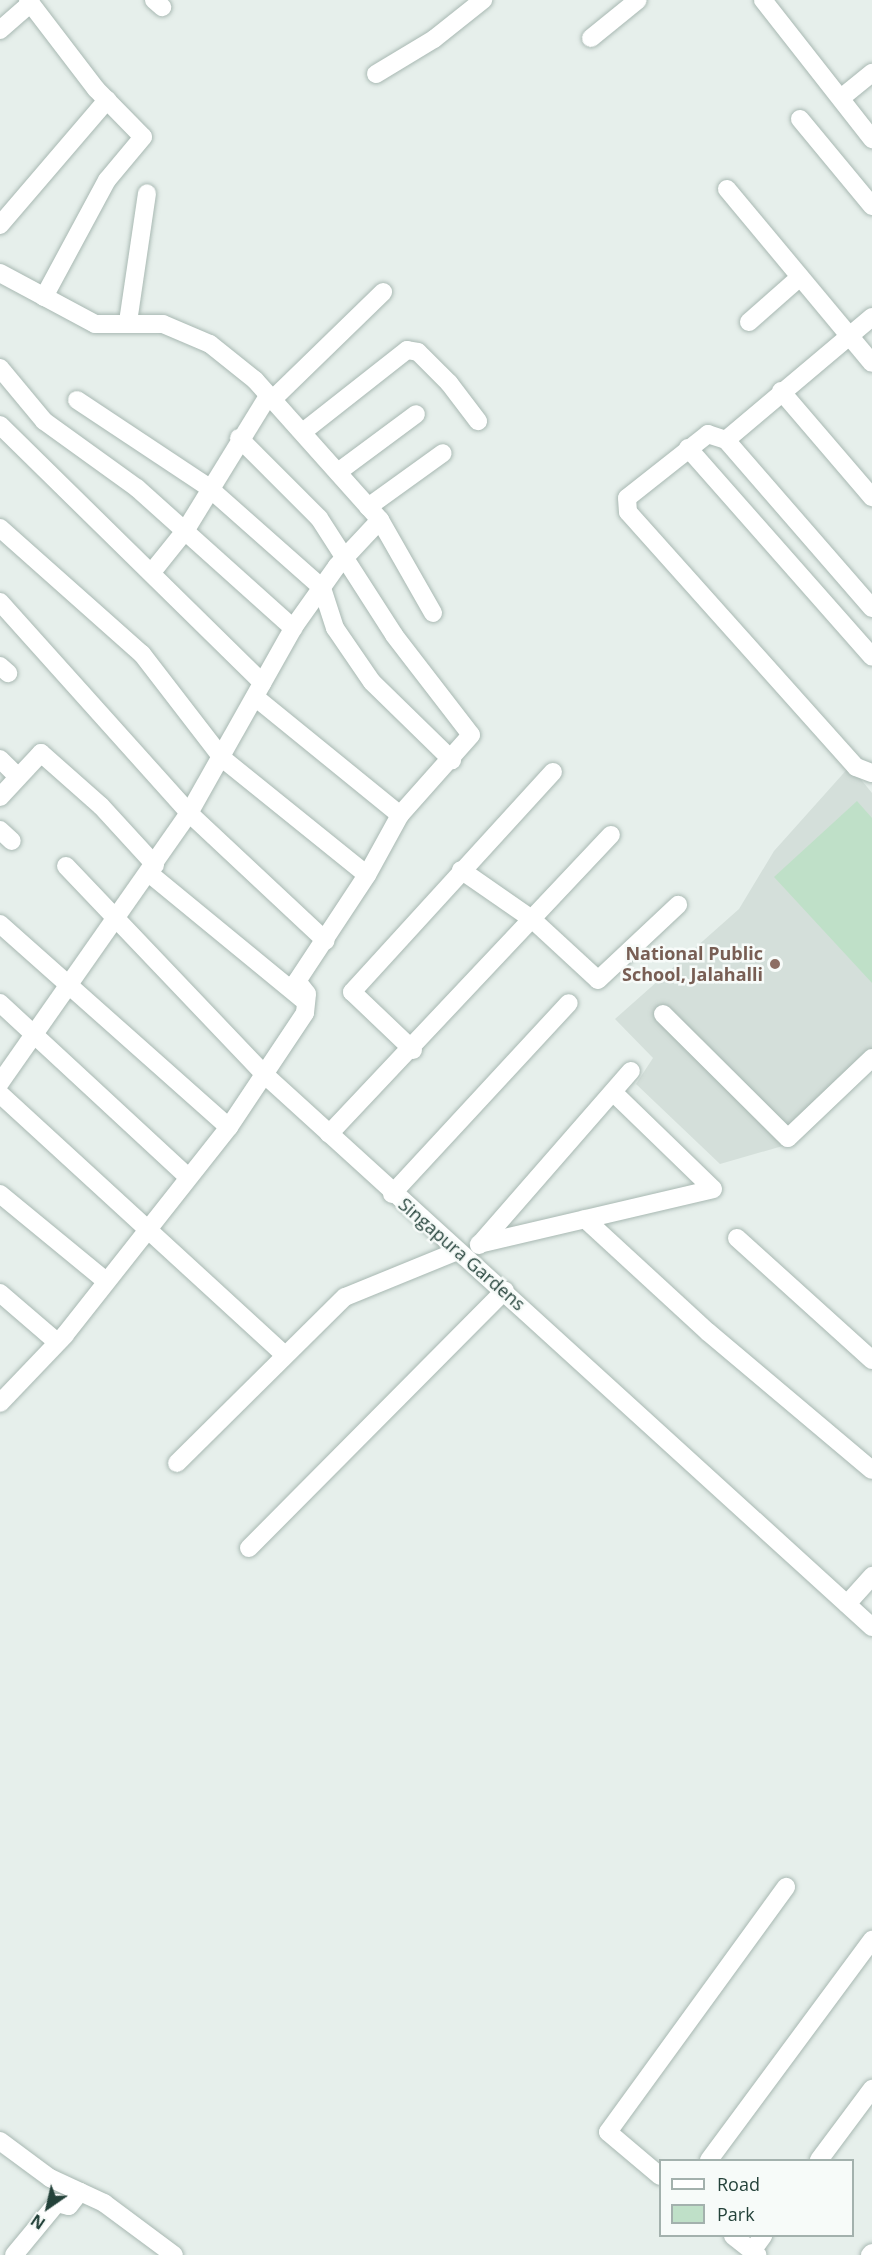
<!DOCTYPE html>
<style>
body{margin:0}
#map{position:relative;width:872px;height:2255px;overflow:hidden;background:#e6efeb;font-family:"Open Sans",sans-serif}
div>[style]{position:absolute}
.built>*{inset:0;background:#d4dfda}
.green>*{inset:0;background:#bfe0c8}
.roads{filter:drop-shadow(0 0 2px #a8b8b2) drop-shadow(0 0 2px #a8b8b2)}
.minor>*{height:18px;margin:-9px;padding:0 9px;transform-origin:9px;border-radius:9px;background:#fff}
.dots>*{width:16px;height:16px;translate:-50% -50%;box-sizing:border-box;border:3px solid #f7fbf9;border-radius:50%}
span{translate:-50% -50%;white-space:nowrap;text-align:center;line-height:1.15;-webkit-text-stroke:5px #f7fbf9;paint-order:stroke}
.education-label{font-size:18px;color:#785e54;font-weight:700}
.right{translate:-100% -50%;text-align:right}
.street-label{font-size:18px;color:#24423a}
.legend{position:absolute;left:659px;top:2159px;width:195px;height:78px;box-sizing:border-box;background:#f7fbf9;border:2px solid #a3b1ad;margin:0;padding:8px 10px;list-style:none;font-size:18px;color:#24423a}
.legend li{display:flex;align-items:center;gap:12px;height:30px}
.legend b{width:30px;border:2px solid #a3b1ad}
.north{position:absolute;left:18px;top:2177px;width:60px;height:60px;-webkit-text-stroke:4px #f7fbf9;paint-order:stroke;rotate:214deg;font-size:16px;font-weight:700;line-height:24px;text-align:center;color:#24423a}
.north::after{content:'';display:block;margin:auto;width:21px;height:27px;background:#24423a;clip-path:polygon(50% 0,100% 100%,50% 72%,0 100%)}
</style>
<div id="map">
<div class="built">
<div style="clip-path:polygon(850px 766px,872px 793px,872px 1061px,786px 1145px,720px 1164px,636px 1084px,653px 1058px,615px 1019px,739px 909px,774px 851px)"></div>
</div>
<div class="green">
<div style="clip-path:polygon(857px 801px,872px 818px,872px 983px,774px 877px)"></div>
</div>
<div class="roads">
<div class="minor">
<div style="left:28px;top:0;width:112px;rotate:52.6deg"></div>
<div style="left:96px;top:89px;width:67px;rotate:45.6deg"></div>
<div style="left:143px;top:137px;width:56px;rotate:129.9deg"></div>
<div style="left:107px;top:180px;width:133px;rotate:118.3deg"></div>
<div style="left:154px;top:0;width:11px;rotate:41deg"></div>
<div style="left:763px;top:0;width:177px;rotate:51.9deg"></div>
<div style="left:0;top:30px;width:41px;rotate:-41.1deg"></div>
<div style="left:591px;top:38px;width:60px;rotate:-39deg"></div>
<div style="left:376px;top:74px;width:68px;rotate:-31.1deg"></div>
<div style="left:434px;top:39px;width:63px;rotate:-38.5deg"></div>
<div style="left:841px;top:98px;width:40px;rotate:-39deg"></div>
<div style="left:800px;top:119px;width:113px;rotate:50.4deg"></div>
<div style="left:727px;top:189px;width:226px;rotate:50.2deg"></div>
<div style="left:0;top:225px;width:165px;rotate:-49.4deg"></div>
<div style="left:0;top:273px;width:108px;rotate:28.2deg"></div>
<div style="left:95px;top:324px;width:68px"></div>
<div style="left:163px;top:324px;width:51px;rotate:23.1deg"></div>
<div style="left:210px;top:344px;width:58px;rotate:38.7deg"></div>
<div style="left:255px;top:380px;width:188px;rotate:48.2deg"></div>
<div style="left:380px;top:520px;width:63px;rotate:133.1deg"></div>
<div style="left:337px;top:566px;width:72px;rotate:125.4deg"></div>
<div style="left:295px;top:625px;width:216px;rotate:119.4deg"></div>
<div style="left:189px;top:813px;width:330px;rotate:125deg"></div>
<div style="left:128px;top:322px;width:130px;rotate:-81.6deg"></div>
<div style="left:749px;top:322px;width:68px;rotate:-41.4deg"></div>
<div style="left:0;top:368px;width:69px;rotate:50.3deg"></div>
<div style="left:44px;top:421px;width:115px;rotate:35.8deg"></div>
<div style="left:137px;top:488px;width:210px;rotate:41.9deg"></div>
<div style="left:781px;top:391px;width:140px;rotate:49.4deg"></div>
<div style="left:77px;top:400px;width:157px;rotate:33.6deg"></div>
<div style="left:208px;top:487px;width:152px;rotate:41.5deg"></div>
<div style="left:322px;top:588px;width:42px;rotate:72deg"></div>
<div style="left:335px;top:628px;width:65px;rotate:55.6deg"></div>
<div style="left:372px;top:682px;width:112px;rotate:44.3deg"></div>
<div style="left:272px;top:400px;width:155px;rotate:-44.2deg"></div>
<div style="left:0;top:425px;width:368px;rotate:44.5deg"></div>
<div style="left:304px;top:431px;width:131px;rotate:-38.2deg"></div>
<div style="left:407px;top:350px;width:11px;rotate:10deg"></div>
<div style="left:418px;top:352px;width:44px;rotate:45deg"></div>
<div style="left:449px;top:383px;width:48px;rotate:52.7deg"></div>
<div style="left:239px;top:438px;width:113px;rotate:45deg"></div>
<div style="left:319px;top:518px;width:139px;rotate:57.3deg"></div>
<div style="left:394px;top:635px;width:126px;rotate:52.4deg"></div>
<div style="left:471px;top:735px;width:107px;rotate:131.6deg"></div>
<div style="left:400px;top:815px;width:68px;rotate:118.8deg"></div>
<div style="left:726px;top:440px;width:191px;rotate:-40.1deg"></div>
<div style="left:688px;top:448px;width:278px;rotate:48.6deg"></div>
<div style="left:338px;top:472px;width:97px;rotate:-36.6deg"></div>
<div style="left:368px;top:507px;width:92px;rotate:-35.8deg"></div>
<div style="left:380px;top:520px;width:107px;rotate:60.3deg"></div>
<div style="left:0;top:528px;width:190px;rotate:41.6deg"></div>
<div style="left:142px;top:654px;width:131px;rotate:52.4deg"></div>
<div style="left:222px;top:758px;width:186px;rotate:38.9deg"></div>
<div style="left:367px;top:875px;width:127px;rotate:123.4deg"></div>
<div style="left:297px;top:981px;width:16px;rotate:52deg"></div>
<div style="left:307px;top:994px;width:19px;rotate:96deg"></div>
<div style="left:305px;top:1013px;width:137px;rotate:123.7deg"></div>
<div style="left:229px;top:1127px;width:265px;rotate:128.3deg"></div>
<div style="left:65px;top:1335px;width:94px;rotate:133.7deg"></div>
<div style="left:152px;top:572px;width:53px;rotate:-51.2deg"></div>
<div style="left:185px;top:531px;width:158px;rotate:-58.4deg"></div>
<div style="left:0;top:602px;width:283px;rotate:48.1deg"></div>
<div style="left:189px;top:813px;width:187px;rotate:43.1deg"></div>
<div style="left:872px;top:608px;width:223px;rotate:-131deg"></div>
<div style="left:726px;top:440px;width:19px;rotate:-162deg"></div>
<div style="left:708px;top:434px;width:103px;rotate:141.7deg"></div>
<div style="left:627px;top:498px;width:14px;rotate:86deg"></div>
<div style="left:628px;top:512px;width:342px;rotate:48.2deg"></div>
<div style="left:856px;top:767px;width:17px;rotate:21deg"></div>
<div style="left:0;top:666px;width:11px;rotate:41deg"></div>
<div style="left:255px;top:697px;width:187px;rotate:39.1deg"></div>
<div style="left:0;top:759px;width:24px;rotate:45deg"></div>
<div style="left:0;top:797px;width:60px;rotate:-47deg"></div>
<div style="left:41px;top:753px;width:80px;rotate:41.5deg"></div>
<div style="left:101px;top:806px;width:80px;rotate:47.5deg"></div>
<div style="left:0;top:830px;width:16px;rotate:43deg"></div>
<div style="left:66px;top:866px;width:287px;rotate:46.4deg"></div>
<div style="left:264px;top:1074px;width:822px;rotate:42.29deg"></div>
<div style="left:461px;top:870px;width:88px;rotate:34.8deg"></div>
<div style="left:533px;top:920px;width:88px;rotate:42.7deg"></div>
<div style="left:598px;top:980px;width:110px;rotate:-43.2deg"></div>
<div style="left:150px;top:874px;width:197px;rotate:39.4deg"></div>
<div style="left:0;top:924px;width:306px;rotate:41.6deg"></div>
<div style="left:0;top:1003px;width:256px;rotate:42.8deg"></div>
<div style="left:663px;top:1014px;width:176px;rotate:44.8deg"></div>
<div style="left:788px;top:1138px;width:116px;rotate:-43.6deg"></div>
<div style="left:413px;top:1050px;width:84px;rotate:-136.4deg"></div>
<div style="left:352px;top:992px;width:298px;rotate:-47.6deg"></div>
<div style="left:0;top:1094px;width:386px;rotate:42.5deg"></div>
<div style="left:329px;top:1134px;width:411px;rotate:-46.7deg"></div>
<div style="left:0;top:1194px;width:137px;rotate:39.4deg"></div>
<div style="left:392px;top:1194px;width:260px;rotate:-47.2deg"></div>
<div style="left:585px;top:1219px;width:167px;rotate:42.6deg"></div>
<div style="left:708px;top:1332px;width:214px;rotate:40.1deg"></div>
<div style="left:737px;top:1238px;width:182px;rotate:42.1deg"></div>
<div style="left:479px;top:1244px;width:240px;rotate:-13.2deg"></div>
<div style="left:713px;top:1189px;width:139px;rotate:-135.9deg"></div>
<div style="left:479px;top:1245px;width:231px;rotate:-48.9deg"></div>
<div style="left:0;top:1293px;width:75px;rotate:40.7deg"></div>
<div style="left:177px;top:1463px;width:236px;rotate:-44.7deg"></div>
<div style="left:345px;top:1297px;width:119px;rotate:-22.2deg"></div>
<div style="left:249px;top:1548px;width:363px;rotate:-45.2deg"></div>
<div style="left:847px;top:1604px;width:38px;rotate:-48deg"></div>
<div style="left:0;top:2141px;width:62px;rotate:36.5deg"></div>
<div style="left:50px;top:2178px;width:60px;rotate:24.8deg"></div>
<div style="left:104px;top:2203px;width:87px;rotate:36.6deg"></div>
<div style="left:709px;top:2160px;width:274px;rotate:-53.5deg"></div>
<div style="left:819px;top:2160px;width:89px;rotate:-53.3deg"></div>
<div style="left:660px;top:2176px;width:68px;rotate:-139.8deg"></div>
<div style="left:608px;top:2132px;width:303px;rotate:-54deg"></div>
<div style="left:733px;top:2236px;width:31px;rotate:38deg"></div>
<div style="left:752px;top:2251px;width:19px;rotate:-54deg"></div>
<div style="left:14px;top:2255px;width:67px;rotate:-50.4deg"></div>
<div style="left:57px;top:2203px;width:12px;rotate:14deg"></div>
<div style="left:69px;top:2206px;width:18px;rotate:-52deg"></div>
<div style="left:870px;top:2255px;width:3px;rotate:-45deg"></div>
</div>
</div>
<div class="dots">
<div style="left:775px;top:964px;background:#8d6e63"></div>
</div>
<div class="education-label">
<span class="right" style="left:763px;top:964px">National Public<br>School, Jalahalli</span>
</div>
<div class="street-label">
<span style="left:462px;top:1254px;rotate:41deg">Singapura Gardens</span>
</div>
<ul class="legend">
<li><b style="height:8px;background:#fff"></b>Road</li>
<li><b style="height:16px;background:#bfe0c8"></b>Park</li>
</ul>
<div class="north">N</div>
</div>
